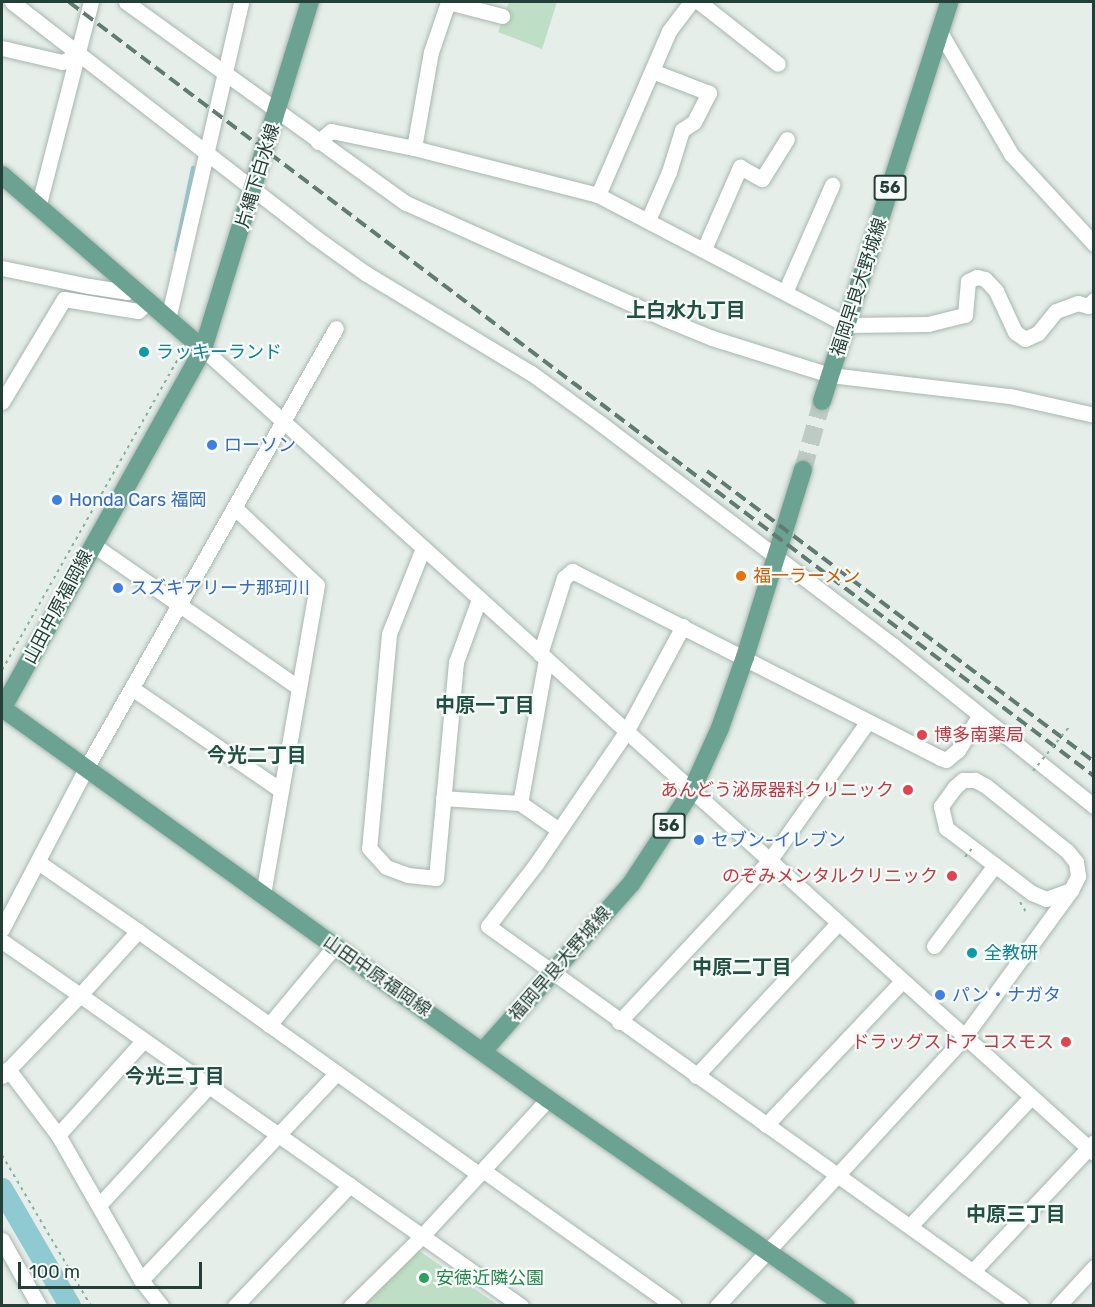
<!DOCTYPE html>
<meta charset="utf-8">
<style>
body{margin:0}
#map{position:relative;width:1095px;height:1307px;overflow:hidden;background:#e5eee9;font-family:Rubik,"Noto Sans JP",sans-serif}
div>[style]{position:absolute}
.green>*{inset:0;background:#bfdec6}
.stream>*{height:4px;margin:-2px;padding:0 2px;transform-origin:2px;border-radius:2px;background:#8fc9d1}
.river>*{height:22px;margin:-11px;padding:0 11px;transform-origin:11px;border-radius:11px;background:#8fc9d1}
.major-tunnel>*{height:18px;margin-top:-9px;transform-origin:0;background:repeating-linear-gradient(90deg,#becbc5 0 18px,transparent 0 27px)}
.path>*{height:2px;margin-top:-1px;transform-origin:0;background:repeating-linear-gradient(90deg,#86b0a1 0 3px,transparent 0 7.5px)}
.roads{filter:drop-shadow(0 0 2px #a7b6b0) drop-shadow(0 0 2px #a7b6b0)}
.minor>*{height:15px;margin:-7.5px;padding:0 7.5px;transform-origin:7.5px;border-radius:7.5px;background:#fff}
.major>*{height:18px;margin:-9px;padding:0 9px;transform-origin:9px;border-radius:9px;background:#6ba291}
.rail>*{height:4px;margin-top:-2px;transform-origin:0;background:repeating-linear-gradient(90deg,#5f7b72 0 12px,transparent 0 18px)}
.path-bridge>*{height:2px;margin-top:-1px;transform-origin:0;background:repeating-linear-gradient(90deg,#86b0a1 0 3px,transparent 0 7.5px)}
.dots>*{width:16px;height:16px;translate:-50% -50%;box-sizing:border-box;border:3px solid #f6faf8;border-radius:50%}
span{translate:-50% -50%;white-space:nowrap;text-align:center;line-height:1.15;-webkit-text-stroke:4.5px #f6faf8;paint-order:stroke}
.shield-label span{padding:2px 4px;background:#f6faf8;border:2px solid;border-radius:4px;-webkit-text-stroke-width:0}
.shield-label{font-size:16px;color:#243f37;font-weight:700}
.street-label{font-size:18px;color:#243f37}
.culture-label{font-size:18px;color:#0d838f}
.left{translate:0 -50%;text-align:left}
.shop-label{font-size:18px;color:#366cbe}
.food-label{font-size:18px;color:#c56008}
.health-label{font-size:18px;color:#be3a42}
.right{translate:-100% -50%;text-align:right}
.leisure-label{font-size:18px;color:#27864d}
.neighbourhood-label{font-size:20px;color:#205143;font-weight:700}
.frame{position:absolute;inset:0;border:3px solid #243f37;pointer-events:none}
.scale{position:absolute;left:18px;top:1262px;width:184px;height:27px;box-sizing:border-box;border:3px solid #243f37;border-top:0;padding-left:8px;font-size:18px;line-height:21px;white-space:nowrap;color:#243f37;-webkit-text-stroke:4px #f6faf8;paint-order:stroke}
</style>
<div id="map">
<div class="green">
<div style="clip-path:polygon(509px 2px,557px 2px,542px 49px,498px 32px)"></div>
<div style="clip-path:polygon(418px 1250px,498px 1305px,362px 1306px)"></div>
</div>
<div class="stream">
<div style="left:176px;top:250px;width:84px;rotate:-78.3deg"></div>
</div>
<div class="river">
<div style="left:2px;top:1189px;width:135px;rotate:59.8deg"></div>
</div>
<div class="major-tunnel">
<div style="left:803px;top:470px;width:72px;rotate:-74.6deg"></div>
</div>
<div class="path">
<div style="left:2px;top:670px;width:357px;rotate:-60.5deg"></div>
<div style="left:178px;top:359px;width:11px;rotate:-85deg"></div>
<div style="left:1020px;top:902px;width:12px;rotate:59deg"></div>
<div style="left:2px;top:1155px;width:175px;rotate:59.5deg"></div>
</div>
<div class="roads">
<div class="minor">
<div style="left:12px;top:2px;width:380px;rotate:37.8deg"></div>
<div style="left:312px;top:235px;width:65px;rotate:35.6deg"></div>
<div style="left:365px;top:273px;width:194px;rotate:31.1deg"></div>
<div style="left:531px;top:373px;width:85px;rotate:35.9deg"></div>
<div style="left:600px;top:423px;width:369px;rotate:37.2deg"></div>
<div style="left:894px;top:646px;width:256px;rotate:38.7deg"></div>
<div style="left:126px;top:2px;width:345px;rotate:35.7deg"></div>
<div style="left:406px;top:203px;width:282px;rotate:24.1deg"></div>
<div style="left:663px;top:318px;width:53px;rotate:22.2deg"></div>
<div style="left:712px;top:338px;width:124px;rotate:17.4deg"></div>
<div style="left:830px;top:375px;width:181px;rotate:6.7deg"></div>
<div style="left:1010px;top:396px;width:86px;rotate:12.7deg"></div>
<div style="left:448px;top:2px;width:56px;rotate:14.5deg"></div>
<div style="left:699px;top:2px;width:100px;rotate:38.1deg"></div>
<div style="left:940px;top:32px;width:141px;rotate:59.8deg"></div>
<div style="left:1011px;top:154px;width:122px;rotate:47.3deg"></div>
<div style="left:2px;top:48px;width:62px;rotate:13.1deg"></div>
<div style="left:62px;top:62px;width:17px;rotate:-24deg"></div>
<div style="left:318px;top:142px;width:17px;rotate:-40deg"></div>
<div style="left:331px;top:131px;width:85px;rotate:11.6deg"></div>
<div style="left:414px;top:148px;width:97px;rotate:-80deg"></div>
<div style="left:431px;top:52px;width:53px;rotate:-71.2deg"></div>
<div style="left:414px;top:148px;width:190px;rotate:14.3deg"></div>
<div style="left:598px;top:195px;width:281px;rotate:27.6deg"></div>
<div style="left:847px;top:325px;width:81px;rotate:-0.7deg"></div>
<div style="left:928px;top:324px;width:38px;rotate:-14deg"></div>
<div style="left:965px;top:315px;width:34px;rotate:-85deg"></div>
<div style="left:968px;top:281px;width:10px;rotate:-24deg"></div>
<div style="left:977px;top:277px;width:8px;rotate:14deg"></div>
<div style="left:985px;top:279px;width:16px;rotate:47deg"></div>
<div style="left:996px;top:291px;width:45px;rotate:65.1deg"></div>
<div style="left:1015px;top:332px;width:12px;rotate:35deg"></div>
<div style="left:1025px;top:339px;width:14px;rotate:-25deg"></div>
<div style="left:1038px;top:333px;width:28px;rotate:-51deg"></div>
<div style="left:1056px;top:311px;width:23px;rotate:-20deg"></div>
<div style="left:1078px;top:303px;width:10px;rotate:17deg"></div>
<div style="left:1088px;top:306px;width:8px;rotate:-45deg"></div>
<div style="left:598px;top:195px;width:179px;rotate:-66.6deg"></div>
<div style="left:669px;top:31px;width:36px;rotate:-53deg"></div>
<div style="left:39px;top:204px;width:209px;rotate:-75.6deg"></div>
<div style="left:648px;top:220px;width:52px;rotate:-66.4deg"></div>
<div style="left:669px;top:172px;width:44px;rotate:-72.8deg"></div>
<div style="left:682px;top:130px;width:14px;rotate:-34deg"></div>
<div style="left:694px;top:122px;width:33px;rotate:-63deg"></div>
<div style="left:709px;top:93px;width:61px;rotate:-158.9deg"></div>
<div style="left:704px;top:249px;width:90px;rotate:-66.3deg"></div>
<div style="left:740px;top:167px;width:25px;rotate:29deg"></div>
<div style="left:762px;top:179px;width:47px;rotate:-58deg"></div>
<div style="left:2px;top:268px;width:89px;rotate:11.7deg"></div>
<div style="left:89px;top:286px;width:38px;rotate:9deg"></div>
<div style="left:127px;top:292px;width:7px;rotate:-27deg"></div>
<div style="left:786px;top:290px;width:115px;rotate:-66.3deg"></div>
<div style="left:168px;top:319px;width:325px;rotate:-77deg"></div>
<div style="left:203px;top:349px;width:1200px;rotate:42.06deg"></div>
<div style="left:2px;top:402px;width:120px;rotate:-59deg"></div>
<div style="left:64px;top:299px;width:75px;rotate:9.2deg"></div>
<div style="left:138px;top:311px;width:13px;rotate:-42deg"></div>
<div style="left:235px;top:508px;width:112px;rotate:43.2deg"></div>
<div style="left:317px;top:585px;width:314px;rotate:99.9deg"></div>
<div style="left:92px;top:544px;width:252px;rotate:34.8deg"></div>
<div style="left:423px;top:548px;width:92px;rotate:111.6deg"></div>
<div style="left:389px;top:634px;width:215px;rotate:95.3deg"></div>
<div style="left:369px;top:848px;width:25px;rotate:48deg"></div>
<div style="left:386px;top:867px;width:23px;rotate:20deg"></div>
<div style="left:408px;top:875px;width:28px;rotate:6deg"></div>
<div style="left:436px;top:878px;width:217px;rotate:-84.7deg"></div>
<div style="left:456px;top:662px;width:67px;rotate:-69.9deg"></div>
<div style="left:683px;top:626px;width:120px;rotate:118.3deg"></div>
<div style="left:626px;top:732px;width:160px;rotate:124.3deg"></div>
<div style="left:536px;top:864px;width:78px;rotate:127.7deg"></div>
<div style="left:488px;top:926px;width:655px;rotate:35.49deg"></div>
<div style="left:540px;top:654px;width:80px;rotate:-72.5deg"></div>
<div style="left:564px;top:578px;width:11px;rotate:-41deg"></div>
<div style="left:572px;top:571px;width:413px;rotate:26.9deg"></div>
<div style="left:940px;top:758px;width:6px;rotate:18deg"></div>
<div style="left:946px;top:760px;width:16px;rotate:-40deg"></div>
<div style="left:958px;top:750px;width:39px;rotate:-58deg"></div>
<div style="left:546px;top:659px;width:146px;rotate:100.2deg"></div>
<div style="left:520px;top:803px;width:47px;rotate:34.7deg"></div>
<div style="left:133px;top:689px;width:177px;rotate:34.4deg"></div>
<div style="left:443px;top:798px;width:77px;rotate:3.7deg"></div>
<div style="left:38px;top:862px;width:121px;rotate:34.6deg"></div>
<div style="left:138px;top:931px;width:86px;rotate:132.2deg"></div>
<div style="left:80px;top:995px;width:418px;rotate:35.2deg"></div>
<div style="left:422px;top:1236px;width:100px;rotate:135.4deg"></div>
<div style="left:2px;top:929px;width:179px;rotate:-62.4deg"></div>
<div style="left:85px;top:770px;width:508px;rotate:-60.41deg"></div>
<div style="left:138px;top:931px;width:419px;rotate:35.5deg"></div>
<div style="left:2px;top:941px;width:95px;rotate:34.7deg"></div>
<div style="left:80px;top:995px;width:112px;rotate:133.9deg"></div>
<div style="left:934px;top:946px;width:101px;rotate:-53deg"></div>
<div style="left:619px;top:1022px;width:220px;rotate:-47deg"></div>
<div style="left:769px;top:861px;width:168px;rotate:-54.7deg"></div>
<div style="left:269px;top:1025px;width:102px;rotate:-50.2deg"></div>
<div style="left:8px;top:1069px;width:83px;rotate:52.9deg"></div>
<div style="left:58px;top:1135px;width:167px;rotate:60.2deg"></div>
<div style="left:141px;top:1280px;width:33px;rotate:52deg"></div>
<div style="left:696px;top:1076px;width:209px;rotate:-47.1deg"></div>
<div style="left:766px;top:1125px;width:197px;rotate:-46.6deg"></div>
<div style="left:58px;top:1135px;width:127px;rotate:-47.9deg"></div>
<div style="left:484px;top:1171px;width:233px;rotate:35.4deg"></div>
<div style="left:100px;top:1204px;width:159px;rotate:-47.3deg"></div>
<div style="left:910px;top:1226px;width:177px;rotate:-46.8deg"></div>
<div style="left:2px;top:1240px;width:76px;rotate:60.7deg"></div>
<div style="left:973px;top:1271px;width:177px;rotate:-46.8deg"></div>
<div style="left:141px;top:1280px;width:285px;rotate:-46.6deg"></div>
<div style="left:235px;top:1306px;width:167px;rotate:-46.5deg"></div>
<div style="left:521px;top:1306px;width:121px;rotate:-144.7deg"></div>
<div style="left:422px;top:1236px;width:186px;rotate:-47.4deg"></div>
<div style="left:717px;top:1306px;width:365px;rotate:-47.4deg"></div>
<div style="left:964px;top:1037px;width:182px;rotate:-53.9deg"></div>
<div style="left:1071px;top:890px;width:16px;rotate:-63deg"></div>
<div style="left:1078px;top:876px;width:14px;rotate:-98deg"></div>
<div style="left:1076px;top:862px;width:14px;rotate:-129deg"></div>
<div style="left:1067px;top:851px;width:104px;rotate:-141.3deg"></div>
<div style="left:986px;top:786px;width:13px;rotate:-151deg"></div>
<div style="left:975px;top:780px;width:12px;rotate:180deg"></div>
<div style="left:963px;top:780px;width:11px;rotate:139deg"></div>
<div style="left:955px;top:787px;width:24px;rotate:126deg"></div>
<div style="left:941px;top:806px;width:23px;rotate:77deg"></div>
<div style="left:946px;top:828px;width:108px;rotate:37.1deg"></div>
<div style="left:1032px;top:893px;width:15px;rotate:23deg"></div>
<div style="left:1046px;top:899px;width:27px;rotate:-20deg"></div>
<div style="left:1058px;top:1306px;width:53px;rotate:-47.3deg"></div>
</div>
<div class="major">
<div style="left:2px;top:175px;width:266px;rotate:40.9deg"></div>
<div style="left:822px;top:401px;width:419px;rotate:-72.3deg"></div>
<div style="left:2px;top:708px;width:672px;rotate:35.61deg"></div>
<div style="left:548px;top:1099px;width:363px;rotate:34.8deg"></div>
<div style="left:2px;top:709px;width:412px;rotate:-60.8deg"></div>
<div style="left:203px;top:349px;width:363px;rotate:-72.9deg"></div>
<div style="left:484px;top:1050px;width:222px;rotate:-48.5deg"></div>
<div style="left:631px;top:884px;width:110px;rotate:-56.9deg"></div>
<div style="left:691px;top:792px;width:70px;rotate:-65.6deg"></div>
<div style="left:720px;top:728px;width:75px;rotate:-70.6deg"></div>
<div style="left:745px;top:657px;width:196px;rotate:-72.8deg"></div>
</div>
</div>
<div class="rail">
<div style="left:69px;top:2px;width:1284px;rotate:37.06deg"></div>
<div style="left:707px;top:471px;width:484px;rotate:36.9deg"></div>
</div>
<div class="path-bridge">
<div style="left:1033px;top:771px;width:57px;rotate:-50.7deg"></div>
<div style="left:965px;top:857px;width:13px;rotate:-51deg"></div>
</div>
<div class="dots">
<div style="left:144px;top:352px;background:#0f9aa8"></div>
<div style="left:212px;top:445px;background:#3f7fe0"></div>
<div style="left:57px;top:500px;background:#3f7fe0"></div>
<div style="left:741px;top:576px;background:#e8710a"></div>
<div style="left:118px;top:588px;background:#3f7fe0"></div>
<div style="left:922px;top:735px;background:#e0444e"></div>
<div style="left:908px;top:790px;background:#e0444e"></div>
<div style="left:699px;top:840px;background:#3f7fe0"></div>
<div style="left:952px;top:876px;background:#e0444e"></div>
<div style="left:972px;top:953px;background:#0f9aa8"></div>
<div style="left:940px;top:995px;background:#3f7fe0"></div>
<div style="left:1066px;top:1042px;background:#e0444e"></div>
<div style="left:424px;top:1278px;background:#2e9e5b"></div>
</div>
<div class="shield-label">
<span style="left:890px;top:188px">56</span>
<span style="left:669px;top:826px">56</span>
</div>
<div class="street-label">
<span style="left:258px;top:176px;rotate:-73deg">片縄下白水線</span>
<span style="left:859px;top:287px;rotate:-72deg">福岡早良大野城線</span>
<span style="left:58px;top:607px;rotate:-62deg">山田中原福岡線</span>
<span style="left:560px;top:964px;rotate:-49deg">福岡早良大野城線</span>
<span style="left:377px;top:976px;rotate:35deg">山田中原福岡線</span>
</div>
<div class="culture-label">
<span class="left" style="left:156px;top:352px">ラッキーランド</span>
<span class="left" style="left:984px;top:953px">全教研</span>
</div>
<div class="shop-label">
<span class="left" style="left:224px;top:445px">ローソン</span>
<span class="left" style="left:69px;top:500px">Honda Cars 福岡</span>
<span class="left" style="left:130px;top:588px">スズキアリーナ那珂川</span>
<span class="left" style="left:711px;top:840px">セブン-イレブン</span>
<span class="left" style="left:952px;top:995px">パン・ナガタ</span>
</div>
<div class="food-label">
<span class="left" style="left:753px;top:576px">福一ラーメン</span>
</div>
<div class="health-label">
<span class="left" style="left:934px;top:735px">博多南薬局</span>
<span class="right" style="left:894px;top:790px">あんどう泌尿器科クリニック</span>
<span class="right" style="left:938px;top:876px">のぞみメンタルクリニック</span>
<span class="right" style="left:1054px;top:1042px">ドラッグストア コスモス</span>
</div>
<div class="leisure-label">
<span class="left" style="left:436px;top:1278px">安徳近隣公園</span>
</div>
<div class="neighbourhood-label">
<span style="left:686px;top:310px">上白水九丁目</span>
<span style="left:485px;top:705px">中原一丁目</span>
<span style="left:257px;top:755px">今光二丁目</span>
<span style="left:742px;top:967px">中原二丁目</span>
<span style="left:175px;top:1076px">今光三丁目</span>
<span style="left:1016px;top:1214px">中原三丁目</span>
</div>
<div class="frame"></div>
<div class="scale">100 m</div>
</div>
